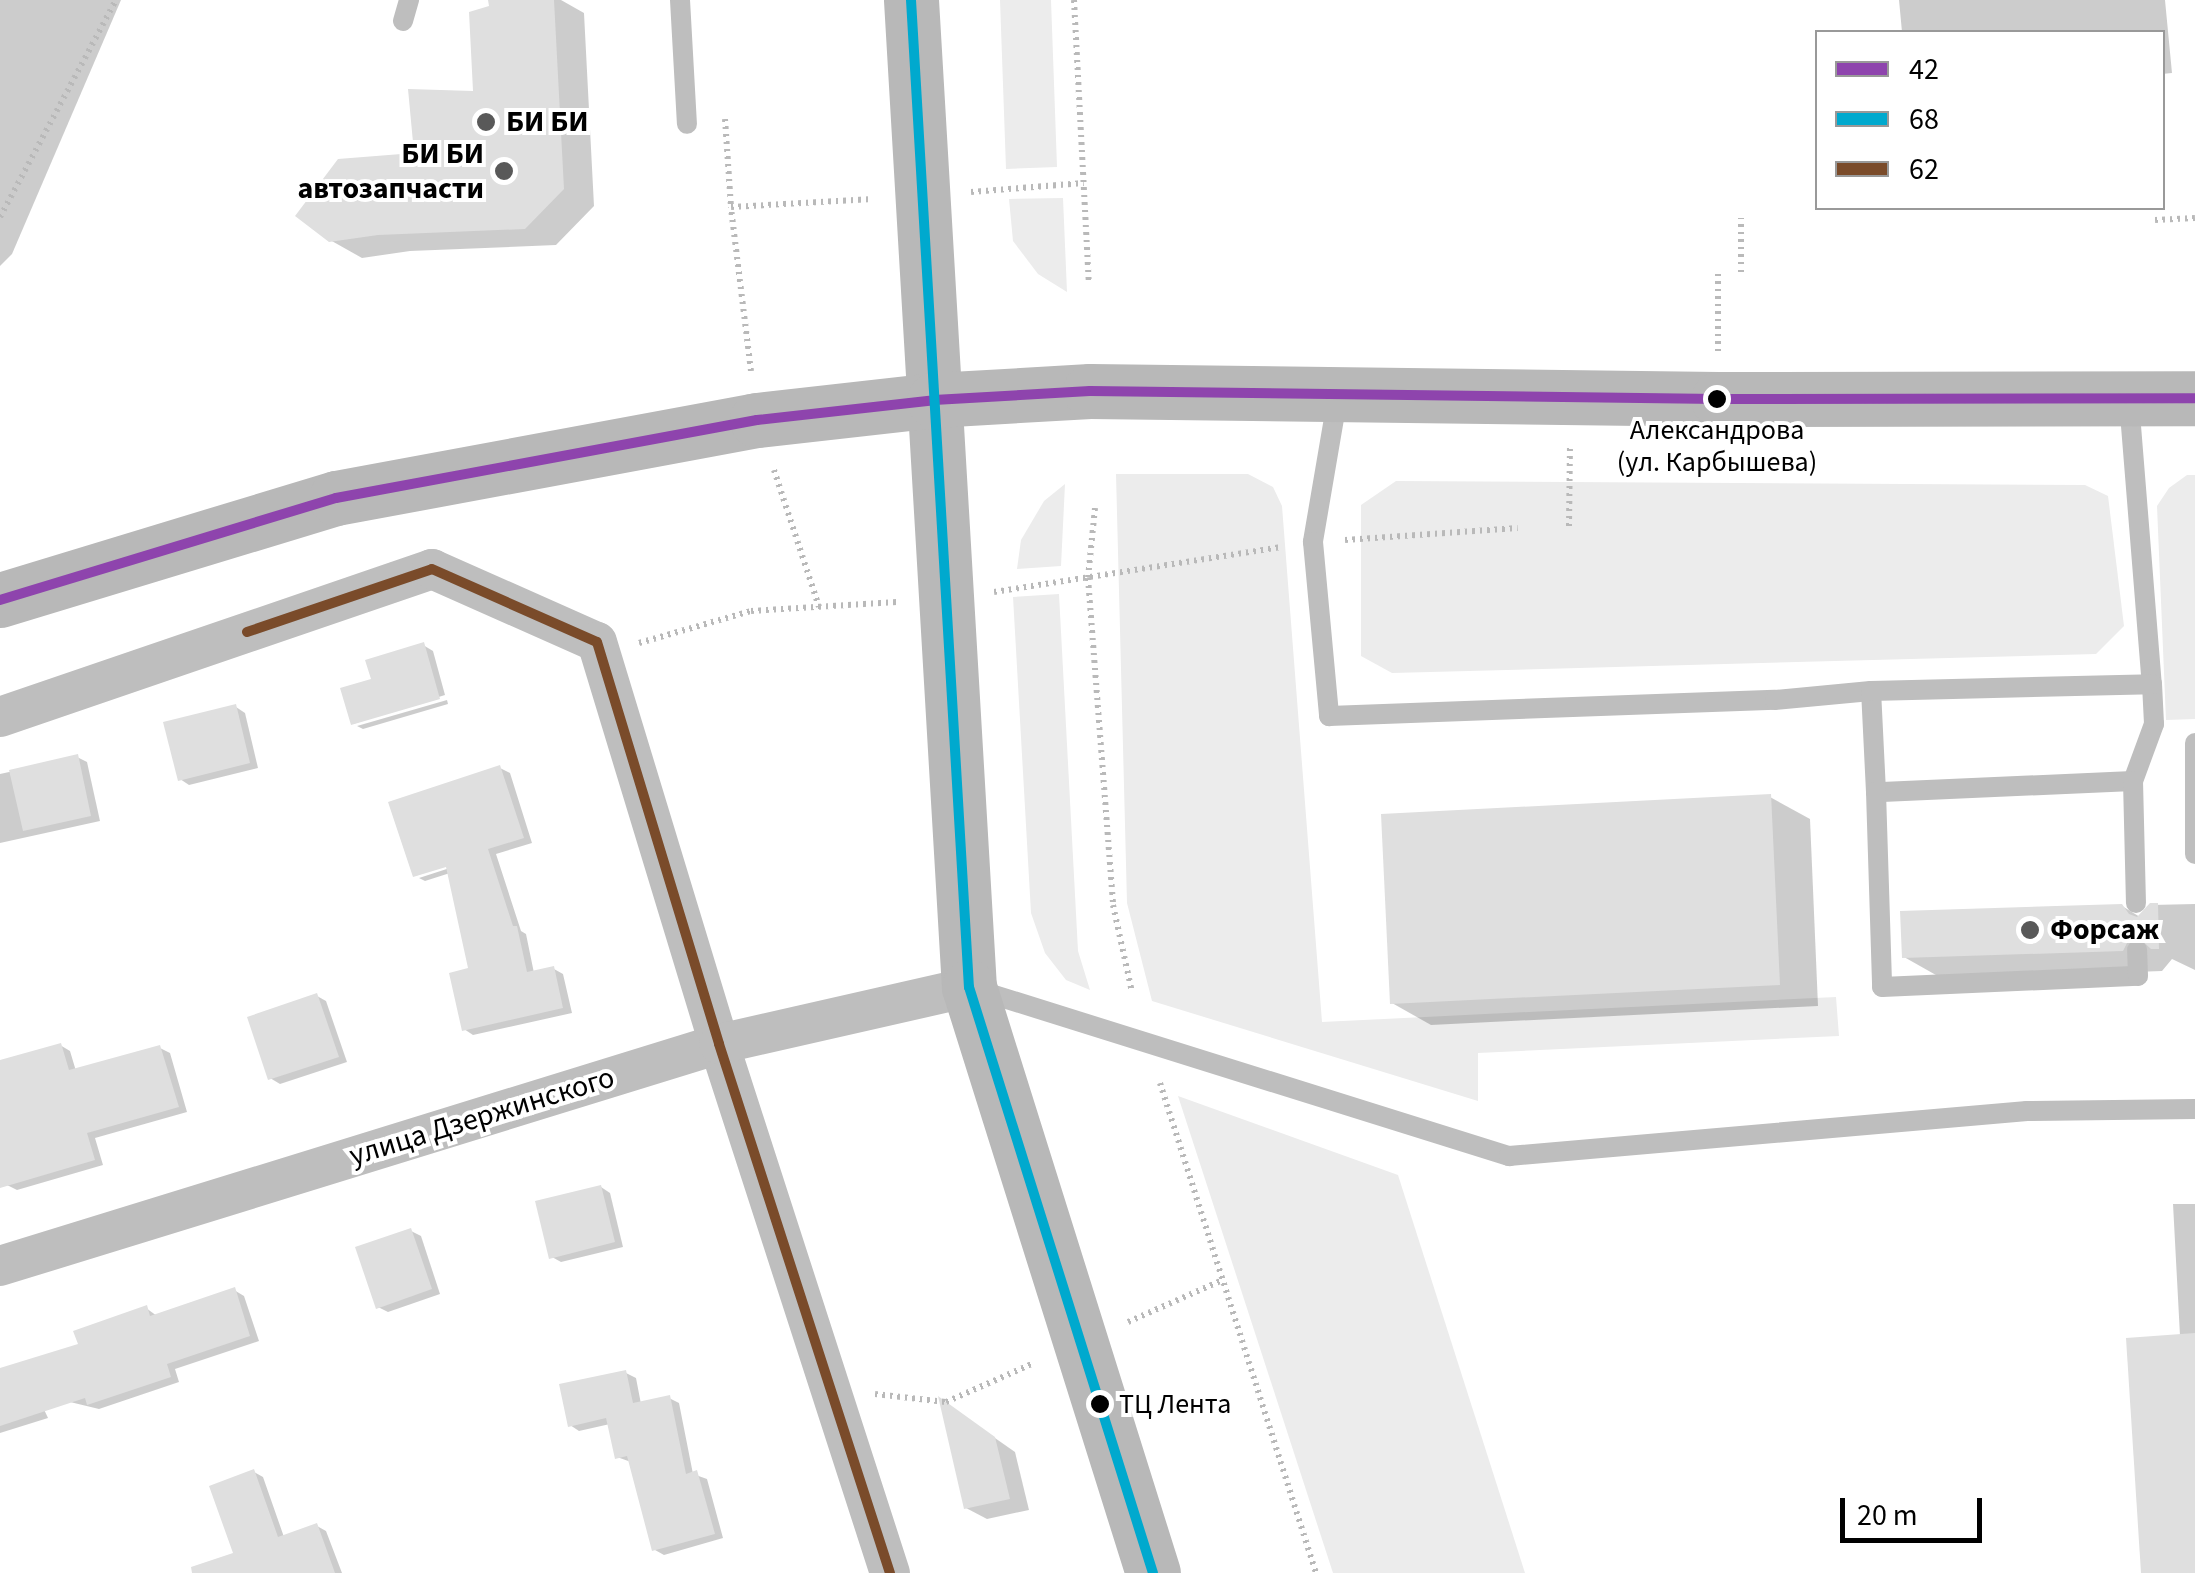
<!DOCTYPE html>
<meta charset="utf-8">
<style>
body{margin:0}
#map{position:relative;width:2195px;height:1573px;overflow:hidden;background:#fff;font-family:"Source Sans 3",sans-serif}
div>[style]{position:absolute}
.green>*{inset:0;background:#ececec}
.shadow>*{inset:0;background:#0003}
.building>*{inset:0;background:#dfdfdf}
.path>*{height:6px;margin-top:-3px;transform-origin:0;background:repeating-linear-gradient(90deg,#b9b9b9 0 2.5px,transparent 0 7.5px)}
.lane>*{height:20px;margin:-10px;padding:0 10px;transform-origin:10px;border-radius:10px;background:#bebebe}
.street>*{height:40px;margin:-20px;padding:0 20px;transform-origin:20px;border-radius:20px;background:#bebebe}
.secondary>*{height:55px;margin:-27.5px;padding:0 27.5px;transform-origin:27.5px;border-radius:27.5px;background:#b8b8b8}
.bus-1>*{height:10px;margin:-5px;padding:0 5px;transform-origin:5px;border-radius:5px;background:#8e44ad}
.bus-2>*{height:10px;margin:-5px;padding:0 5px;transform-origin:5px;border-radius:5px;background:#00a9ce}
.bus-3>*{height:10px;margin:-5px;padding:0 5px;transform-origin:5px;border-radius:5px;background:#7a4b2a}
.dots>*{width:28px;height:28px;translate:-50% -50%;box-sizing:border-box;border:5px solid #fff;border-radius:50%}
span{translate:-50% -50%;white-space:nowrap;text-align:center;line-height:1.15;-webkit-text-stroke:8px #fff;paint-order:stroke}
.bus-label{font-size:28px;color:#000}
.left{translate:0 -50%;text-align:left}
.poi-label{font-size:30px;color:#000;font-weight:700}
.right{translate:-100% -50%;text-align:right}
.street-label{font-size:30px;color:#000}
.legend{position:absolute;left:1815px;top:30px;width:350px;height:180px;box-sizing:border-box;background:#fff;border:2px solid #999;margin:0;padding:12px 18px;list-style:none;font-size:30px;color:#000}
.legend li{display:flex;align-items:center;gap:20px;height:50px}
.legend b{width:50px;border:2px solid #999}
.scale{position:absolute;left:1840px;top:1498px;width:142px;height:45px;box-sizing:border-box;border:5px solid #000;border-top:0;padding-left:12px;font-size:30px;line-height:35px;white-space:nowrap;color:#000;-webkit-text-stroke:8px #fff;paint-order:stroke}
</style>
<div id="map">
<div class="green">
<div style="clip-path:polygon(1000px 0,1051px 0,1057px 167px,1006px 169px)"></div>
<div style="clip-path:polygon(1063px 198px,1067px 292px,1038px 274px,1013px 241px,1009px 199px)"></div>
<div style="clip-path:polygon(1116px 474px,1248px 474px,1273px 487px,1282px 506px,1322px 1022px,1836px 997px,1839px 1036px,1478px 1053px,1478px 1101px,1152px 1001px,1127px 903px)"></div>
<div style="clip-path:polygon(2187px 475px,2195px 475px,2195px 719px,2166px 720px,2157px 506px,2169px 488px)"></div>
<div style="clip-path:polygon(1396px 481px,2085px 485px,2108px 496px,2124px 626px,2096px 654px,1392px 673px,1361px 656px,1361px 505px)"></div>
<div style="clip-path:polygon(1065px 484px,1061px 566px,1017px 569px,1021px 540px,1044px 501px)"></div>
<div style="clip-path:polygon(1059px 594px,1078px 951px,1090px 990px,1066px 980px,1045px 953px,1031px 913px,1013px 597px)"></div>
<div style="clip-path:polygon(1178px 1096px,1398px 1175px,1525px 1573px,1333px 1573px)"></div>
</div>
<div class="shadow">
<div style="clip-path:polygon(0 0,121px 0,12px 254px,0 266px)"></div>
<div style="clip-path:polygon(491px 0,561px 0,584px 13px,594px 206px,556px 245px,410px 251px,362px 258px,330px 240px,475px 94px)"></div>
<div style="clip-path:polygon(1899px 0,2165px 0,2172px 73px,2162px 74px,2162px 32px,1902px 32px)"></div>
<div style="clip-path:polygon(423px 645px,433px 651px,445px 695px,353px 724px,374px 680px)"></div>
<div style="clip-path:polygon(447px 700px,448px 704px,363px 729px,357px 726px)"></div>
<div style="clip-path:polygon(236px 707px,245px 713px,258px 768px,189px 785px,180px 779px)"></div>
<div style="clip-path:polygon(77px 757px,87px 762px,100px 821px,0 843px,0 774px)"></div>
<div style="clip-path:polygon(500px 768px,510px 773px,532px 843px,496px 854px,521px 931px,526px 934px,534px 973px,554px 969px,563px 974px,572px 1013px,473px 1035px,464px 1029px,471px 970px,450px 873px,425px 881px,419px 878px,459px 865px,457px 861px,415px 876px)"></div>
<div style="clip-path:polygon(1770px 797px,1810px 819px,1818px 1006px,1431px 1025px,1392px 1003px)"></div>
<div style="clip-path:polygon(2195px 904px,2195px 970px,2172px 959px,2162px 971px,1943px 979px,1904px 957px,2122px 906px,2140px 917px,2151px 905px)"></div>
<div style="clip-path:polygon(317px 996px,326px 1001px,347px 1062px,280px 1084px,270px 1078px)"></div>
<div style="clip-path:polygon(60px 1045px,70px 1051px,76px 1071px,160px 1048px,170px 1053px,187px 1112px,95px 1138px,103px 1165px,17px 1190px,7px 1185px,0 1160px,0 1062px)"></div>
<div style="clip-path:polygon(601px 1187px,610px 1193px,623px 1247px,561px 1262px,552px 1257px)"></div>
<div style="clip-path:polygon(2173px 1204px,2195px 1204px,2195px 1573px,2143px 1573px,2180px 1336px)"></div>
<div style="clip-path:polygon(411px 1231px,421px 1236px,440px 1294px,388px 1312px,378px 1307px)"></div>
<div style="clip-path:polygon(234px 1290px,244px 1296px,259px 1341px,175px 1369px,179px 1382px,99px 1409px,70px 1402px,81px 1345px,146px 1308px,157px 1316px)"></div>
<div style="clip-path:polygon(0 1371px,26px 1371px,48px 1418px,0 1433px)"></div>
<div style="clip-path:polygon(626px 1373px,636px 1378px,641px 1404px,669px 1398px,679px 1403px,693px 1474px,707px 1479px,723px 1538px,664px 1555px,655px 1550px,631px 1462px,617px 1457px,610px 1424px,579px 1431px,570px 1425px)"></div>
<div style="clip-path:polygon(942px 1401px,1015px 1452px,1029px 1510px,987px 1519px,966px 1508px)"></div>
<div style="clip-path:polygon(254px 1472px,263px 1477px,284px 1537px,317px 1526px,326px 1531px,342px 1573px,243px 1573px)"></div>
</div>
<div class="building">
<div style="clip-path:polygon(488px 0,554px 0,564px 189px,525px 229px,378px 235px,329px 242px,295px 216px,338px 159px,414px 153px,408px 89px,473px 91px,469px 12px,489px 6px)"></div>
<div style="clip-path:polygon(424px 642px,440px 699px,351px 725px,340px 688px,371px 679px,365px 660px)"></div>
<div style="clip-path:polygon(236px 704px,250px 763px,178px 781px,163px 722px)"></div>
<div style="clip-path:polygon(78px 754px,91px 816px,23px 831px,9px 770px)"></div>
<div style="clip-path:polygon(500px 765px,524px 838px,488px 849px,513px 926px,517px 926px,527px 972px,554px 966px,563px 1008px,462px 1031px,449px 973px,468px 968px,446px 867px,413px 877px,388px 802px)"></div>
<div style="clip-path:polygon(1771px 794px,1780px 985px,1390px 1004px,1381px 814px)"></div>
<div style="clip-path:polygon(2150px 903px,2158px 903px,2159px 949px,2151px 949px,2137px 936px,2129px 939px,2123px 951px,1902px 958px,1900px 911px,2122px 904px,2129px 914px,2137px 917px)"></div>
<div style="clip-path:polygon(317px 993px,339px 1057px,268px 1080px,247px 1017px)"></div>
<div style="clip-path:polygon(61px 1043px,69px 1070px,160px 1045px,179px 1107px,87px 1133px,95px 1160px,0 1188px,0 1060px)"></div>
<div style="clip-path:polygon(601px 1185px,615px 1242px,549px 1259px,535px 1201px)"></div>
<div style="clip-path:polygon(411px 1228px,432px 1289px,376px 1309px,355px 1247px)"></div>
<div style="clip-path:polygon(235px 1287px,250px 1336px,167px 1364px,171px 1377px,87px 1405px,85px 1398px,0 1426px,0 1368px,78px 1344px,73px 1331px,147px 1305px,150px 1316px)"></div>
<div style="clip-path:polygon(2195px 1333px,2195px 1573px,2141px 1573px,2126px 1338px)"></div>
<div style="clip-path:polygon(626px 1370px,633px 1403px,670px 1395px,686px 1474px,697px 1470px,715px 1534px,652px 1551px,627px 1456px,615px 1459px,606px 1418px,568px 1427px,559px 1384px)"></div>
<div style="clip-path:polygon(938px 1396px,995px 1437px,1010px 1499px,964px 1509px)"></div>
<div style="clip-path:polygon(254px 1469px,278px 1537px,317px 1523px,335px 1573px,192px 1573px,191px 1567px,233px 1553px,209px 1486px)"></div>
</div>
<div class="path">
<div style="left:1074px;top:0;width:283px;rotate:87deg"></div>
<div style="left:725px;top:119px;width:88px;rotate:86.1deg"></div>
<div style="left:971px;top:192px;width:113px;rotate:-4.6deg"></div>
<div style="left:0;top:217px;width:246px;rotate:-61.9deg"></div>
<div style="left:2155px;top:220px;width:40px;rotate:-2.9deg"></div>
<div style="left:1741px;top:272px;width:54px;rotate:-90deg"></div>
<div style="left:1718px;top:351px;width:79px;rotate:-90deg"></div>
<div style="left:751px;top:371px;width:165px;rotate:-97deg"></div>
<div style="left:731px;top:207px;width:142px;rotate:-3.2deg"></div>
<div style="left:774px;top:470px;width:144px;rotate:71.8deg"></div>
<div style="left:1095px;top:508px;width:70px;rotate:95.7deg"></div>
<div style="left:1088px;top:578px;width:328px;rotate:85.6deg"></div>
<div style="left:1113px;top:905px;width:89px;rotate:77.7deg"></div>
<div style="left:1569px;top:526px;width:79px;rotate:-89.3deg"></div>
<div style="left:1345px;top:540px;width:173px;rotate:-4deg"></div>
<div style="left:994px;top:592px;width:292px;rotate:-8.9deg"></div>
<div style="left:639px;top:643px;width:116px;rotate:-15.9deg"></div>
<div style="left:751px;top:611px;width:146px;rotate:-3.5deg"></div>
<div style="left:1160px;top:1083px;width:514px;rotate:72.34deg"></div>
<div style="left:1128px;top:1322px;width:104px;rotate:-23.9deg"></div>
<div style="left:875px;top:1394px;width:71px;rotate:6.4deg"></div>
<div style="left:946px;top:1402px;width:96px;rotate:-23.9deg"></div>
</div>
<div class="lane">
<div style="left:680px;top:0;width:124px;rotate:86.8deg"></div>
<div style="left:403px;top:21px;width:22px;rotate:-74deg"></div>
<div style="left:1338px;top:395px;width:149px;rotate:99.7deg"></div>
<div style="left:1313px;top:542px;width:175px;rotate:84.7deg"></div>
<div style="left:1329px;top:716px;width:446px;rotate:-2.1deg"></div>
<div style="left:1775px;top:700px;width:96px;rotate:-5.4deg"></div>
<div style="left:2129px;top:401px;width:284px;rotate:85.4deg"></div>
<div style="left:2152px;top:684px;width:40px;rotate:87.1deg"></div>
<div style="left:2154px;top:724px;width:61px;rotate:110.2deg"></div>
<div style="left:2133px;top:781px;width:257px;rotate:177.5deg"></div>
<div style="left:1876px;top:792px;width:101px;rotate:-92.8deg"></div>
<div style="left:1871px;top:691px;width:281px;rotate:-1.4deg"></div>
<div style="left:2195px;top:743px;width:111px;rotate:90deg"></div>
<div style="left:2133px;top:781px;width:122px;rotate:88.6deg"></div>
<div style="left:1876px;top:792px;width:195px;rotate:88.2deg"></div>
<div style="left:1882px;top:987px;width:256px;rotate:-2.5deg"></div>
<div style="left:2138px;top:976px;width:26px;rotate:-92deg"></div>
<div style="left:975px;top:989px;width:560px;rotate:17.37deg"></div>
<div style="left:1509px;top:1156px;width:520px;rotate:-4.96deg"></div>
<div style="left:2027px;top:1111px;width:168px;rotate:-0.7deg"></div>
</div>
<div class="street">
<div style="left:0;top:717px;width:457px;rotate:-18.9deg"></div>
<div style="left:432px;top:569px;width:180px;rotate:23.9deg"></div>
<div style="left:597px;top:642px;width:420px;rotate:73.1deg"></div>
<div style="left:719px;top:1044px;width:556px;rotate:72.09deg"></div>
<div style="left:0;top:1266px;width:752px;rotate:-17.16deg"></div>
<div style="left:719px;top:1044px;width:256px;rotate:-12.8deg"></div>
</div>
<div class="secondary">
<div style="left:911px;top:0;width:989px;rotate:86.64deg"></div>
<div style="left:969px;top:987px;width:614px;rotate:72.57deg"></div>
<div style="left:0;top:600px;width:351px;rotate:-16.9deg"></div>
<div style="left:336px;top:498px;width:428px;rotate:-10.5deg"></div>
<div style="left:757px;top:420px;width:178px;rotate:-6.4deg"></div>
<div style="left:934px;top:400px;width:156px;rotate:-3.3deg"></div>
<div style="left:1090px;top:391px;width:628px;rotate:0.73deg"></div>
<div style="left:1718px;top:399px;width:477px;rotate:-0.1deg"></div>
</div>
<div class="bus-1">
<div style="left:0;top:600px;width:351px;rotate:-16.9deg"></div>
<div style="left:336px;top:498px;width:428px;rotate:-10.5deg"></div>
<div style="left:757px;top:420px;width:178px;rotate:-6.4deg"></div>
<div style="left:934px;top:400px;width:156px;rotate:-3.3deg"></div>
<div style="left:1090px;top:391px;width:628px;rotate:0.73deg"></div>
<div style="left:1718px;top:399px;width:477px;rotate:-0.1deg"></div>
</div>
<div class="bus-2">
<div style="left:911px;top:0;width:989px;rotate:86.64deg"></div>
<div style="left:969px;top:987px;width:614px;rotate:72.57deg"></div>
</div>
<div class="bus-3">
<div style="left:247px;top:632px;width:195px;rotate:-18.8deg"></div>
<div style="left:432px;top:569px;width:180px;rotate:23.9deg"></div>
<div style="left:597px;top:642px;width:420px;rotate:73.1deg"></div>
<div style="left:719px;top:1044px;width:556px;rotate:72.09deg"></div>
</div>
<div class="dots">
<div style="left:486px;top:122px;background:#595959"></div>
<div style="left:504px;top:171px;background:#595959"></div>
<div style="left:1717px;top:399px;background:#000"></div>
<div style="left:2030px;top:930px;background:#595959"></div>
<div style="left:1100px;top:1404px;background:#000"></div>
</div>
<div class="bus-label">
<span style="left:1717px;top:446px">Александрова<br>(ул. Карбышева)</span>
<span class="left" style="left:1119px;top:1404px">ТЦ Лента</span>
</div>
<div class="poi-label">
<span class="left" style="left:506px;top:122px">БИ БИ</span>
<span class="right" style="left:484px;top:171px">БИ БИ<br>автозапчасти</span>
<span class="left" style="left:2050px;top:930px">Форсаж</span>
</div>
<div class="street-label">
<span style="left:482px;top:1117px;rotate:-17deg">улица Дзержинского</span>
</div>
<ul class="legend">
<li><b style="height:12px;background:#8e44ad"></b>42</li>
<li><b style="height:12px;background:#00a9ce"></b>68</li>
<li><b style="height:12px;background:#7a4b2a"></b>62</li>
</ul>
<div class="scale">20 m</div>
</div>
